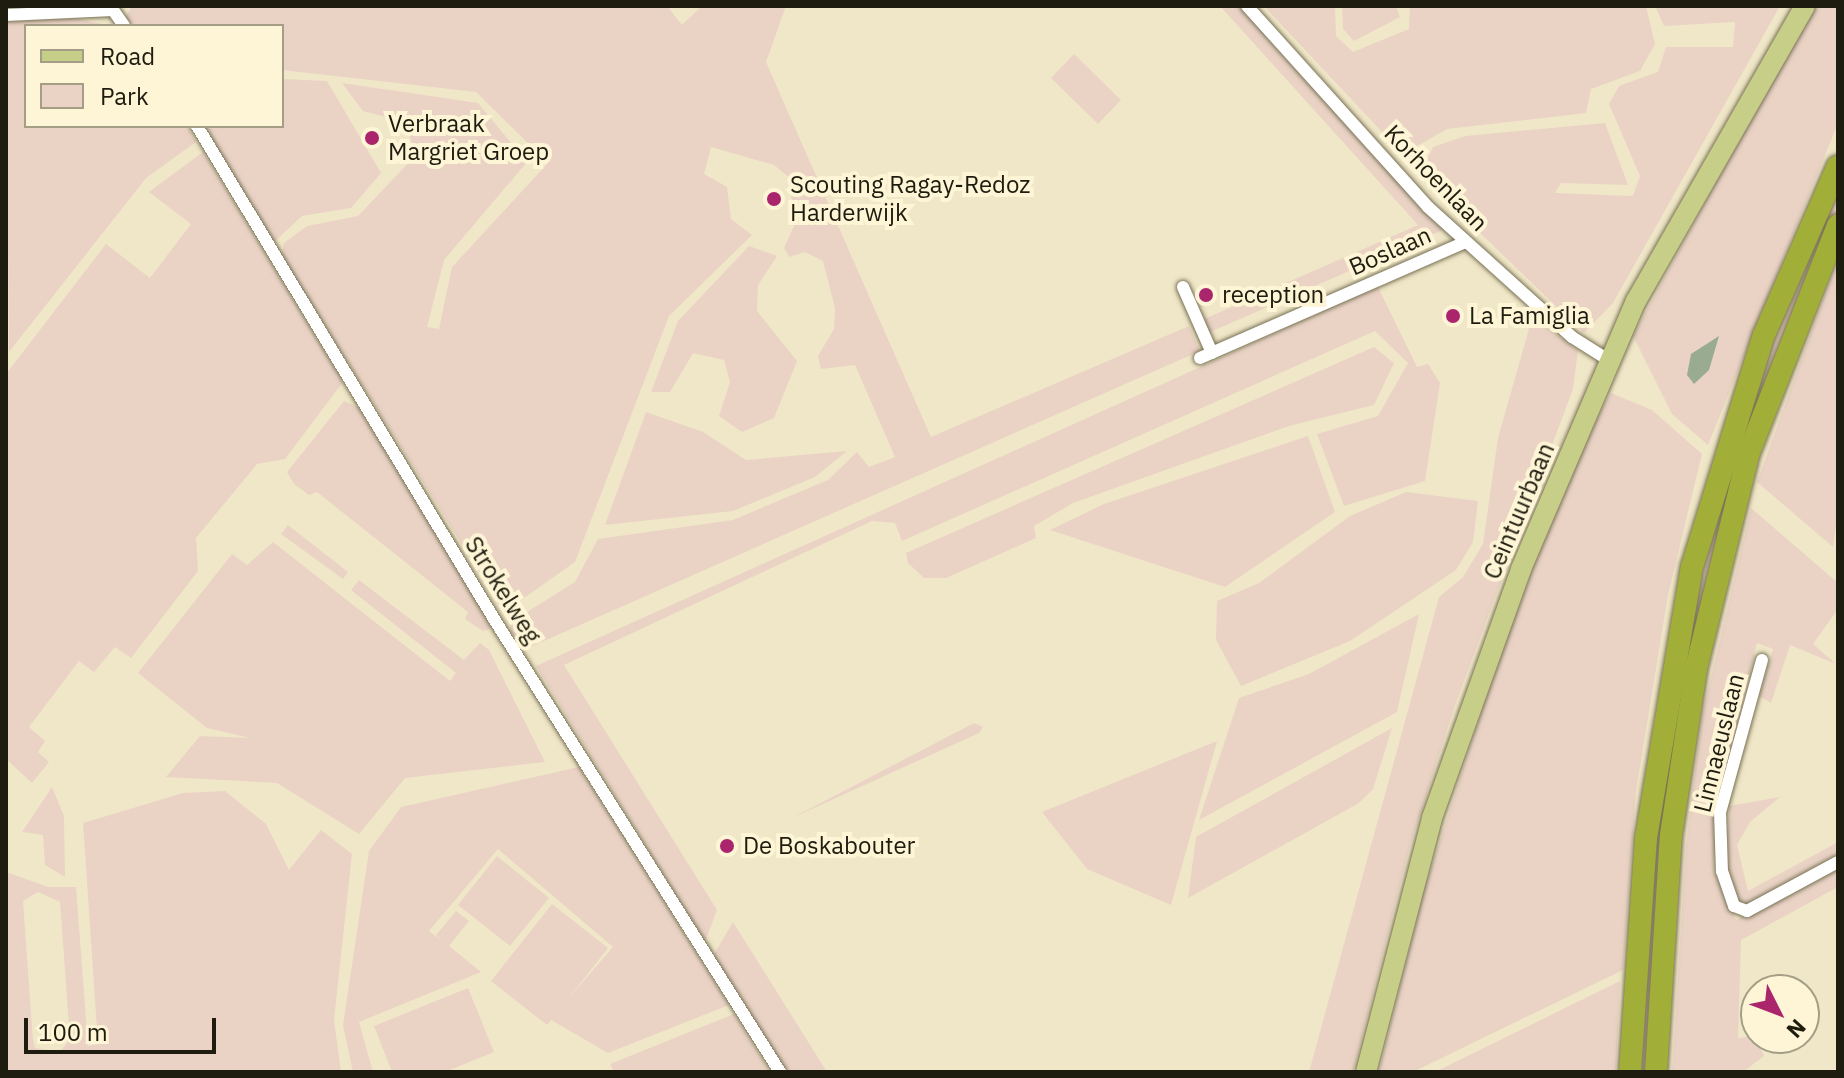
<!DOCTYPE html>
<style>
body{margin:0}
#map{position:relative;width:1844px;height:1078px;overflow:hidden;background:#f0e7c8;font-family:"IBM Plex Sans",sans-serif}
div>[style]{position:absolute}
.green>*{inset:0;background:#ead3c5}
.water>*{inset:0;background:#99ab91}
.roads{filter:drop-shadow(0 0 2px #787155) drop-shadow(0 0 2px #787155)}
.street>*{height:12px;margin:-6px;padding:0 6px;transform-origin:6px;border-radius:6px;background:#fff}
.primary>*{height:20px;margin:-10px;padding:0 10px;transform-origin:10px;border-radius:10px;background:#c7ce87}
.highway>*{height:22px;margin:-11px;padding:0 11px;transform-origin:11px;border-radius:11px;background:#a1ae37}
.dots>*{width:22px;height:22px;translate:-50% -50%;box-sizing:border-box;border:4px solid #fdf5d5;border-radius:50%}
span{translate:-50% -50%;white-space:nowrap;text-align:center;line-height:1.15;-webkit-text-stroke:8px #fdf5d5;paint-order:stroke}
.poi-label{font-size:24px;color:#1e1b0f}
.left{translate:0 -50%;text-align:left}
.street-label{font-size:24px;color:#1e1b0f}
.frame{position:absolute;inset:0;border:8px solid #1e1b0f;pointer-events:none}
.legend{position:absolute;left:24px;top:24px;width:260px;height:104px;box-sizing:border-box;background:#fdf5d5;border:2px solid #a49e86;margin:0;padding:10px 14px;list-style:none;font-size:24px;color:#1e1b0f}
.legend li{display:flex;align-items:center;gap:16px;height:40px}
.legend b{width:40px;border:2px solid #a49e86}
.north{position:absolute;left:1740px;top:974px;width:80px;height:80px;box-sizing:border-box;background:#fdf5d5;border:2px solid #a49e86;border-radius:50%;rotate:132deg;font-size:22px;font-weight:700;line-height:32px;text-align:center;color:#1e1b0f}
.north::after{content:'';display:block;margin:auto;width:28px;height:36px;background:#ab256c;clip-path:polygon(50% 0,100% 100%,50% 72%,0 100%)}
.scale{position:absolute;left:24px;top:1018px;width:192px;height:36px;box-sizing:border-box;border:4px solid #1e1b0f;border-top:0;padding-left:10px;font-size:24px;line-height:28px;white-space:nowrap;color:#1e1b0f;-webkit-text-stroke:6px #fdf5d5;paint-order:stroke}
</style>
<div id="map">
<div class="green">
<div style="clip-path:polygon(132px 6px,667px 6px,682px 25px,702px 6px,786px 6px,766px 62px,931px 437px,1189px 326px,1200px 351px,528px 648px,510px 631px,511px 622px,575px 582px,598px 539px,733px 520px,828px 480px,857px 452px,869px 467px,895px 457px,855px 365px,821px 369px,818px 356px,834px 329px,835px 308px,823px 261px,805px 252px,789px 257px,784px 248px,799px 215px,791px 197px,796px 183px,774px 165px,711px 147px,704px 174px,727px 187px,731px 219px,752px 235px,669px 316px,575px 562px,504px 612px,282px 256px,284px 243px,307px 226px,358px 216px,416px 155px,405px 122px,363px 111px,342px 83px,478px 103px,527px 162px,444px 260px,427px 327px,439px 329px,452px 267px,548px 163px,476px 92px,282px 70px,282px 26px,131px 26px,126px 16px)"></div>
<div style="clip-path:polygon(1220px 6px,1242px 6px,1445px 229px,1208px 333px,1202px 320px,1418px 225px)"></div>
<div style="clip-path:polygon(1264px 6px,1335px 6px,1336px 36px,1353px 52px,1409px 29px,1410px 6px,1646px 6px,1655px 44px,1640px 71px,1591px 89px,1586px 113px,1447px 129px,1417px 146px,1412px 164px)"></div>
<div style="clip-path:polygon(1342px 6px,1396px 6px,1400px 17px,1354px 41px,1343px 29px)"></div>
<div style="clip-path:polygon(1655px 6px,1780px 6px,1613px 303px,1584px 333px,1428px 183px,1425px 164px,1433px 147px,1465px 136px,1605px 123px,1628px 185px,1561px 183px,1555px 193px,1633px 196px,1640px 176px,1609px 104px,1619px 86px,1658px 72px,1666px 47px,1733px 47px,1735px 22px,1664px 26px)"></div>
<div style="clip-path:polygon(1812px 6px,1838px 6px,1838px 123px,1708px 445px,1672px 414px,1633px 336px)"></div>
<div style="clip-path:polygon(75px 18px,110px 26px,26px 26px,26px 126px,187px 126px,196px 142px,146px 178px,9px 352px,6px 21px)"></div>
<div style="clip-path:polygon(1074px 54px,1121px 100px,1098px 124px,1051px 78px)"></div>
<div style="clip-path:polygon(282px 79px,327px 81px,381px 173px,351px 208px,302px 216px,274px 242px,204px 126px,282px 126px)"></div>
<div style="clip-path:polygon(203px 152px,343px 382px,285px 459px,257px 464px,196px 538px,198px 571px,131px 658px,115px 647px,94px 672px,79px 661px,29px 727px,45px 741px,38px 752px,49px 762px,32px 783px,6px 759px,6px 374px,106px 244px,150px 278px,191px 224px,149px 192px)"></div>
<div style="clip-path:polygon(1838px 182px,1838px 209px,1717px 545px,1650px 1072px,1639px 1072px,1653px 860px,1693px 598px,1749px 396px)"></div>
<div style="clip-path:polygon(749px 246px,777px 256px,758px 285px,757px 311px,797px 361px,774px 418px,742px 432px,719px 416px,730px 382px,724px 360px,693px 353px,670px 392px,651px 392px,678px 321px)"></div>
<div style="clip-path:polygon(1838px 258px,1838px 511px,1833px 547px,1757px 482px)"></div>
<div style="clip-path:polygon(1378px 287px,1417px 367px,1428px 364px,1440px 383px,1425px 481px,1344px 506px,1317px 434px,1378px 416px,1408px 363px,1375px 331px,902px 541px,895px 523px,872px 521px,564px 665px,717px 910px,705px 942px,536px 666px)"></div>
<div style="clip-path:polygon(1532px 318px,1578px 350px,1573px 389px,1455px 705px,1410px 846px,1353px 1072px,1309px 1072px,1439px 597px,1463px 577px,1483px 544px,1498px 438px)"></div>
<div style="clip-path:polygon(1374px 347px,1394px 363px,1374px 405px,1289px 426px,1073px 503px,1034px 526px,1036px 538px,946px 578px,924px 578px,908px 563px,906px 553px)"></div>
<div style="clip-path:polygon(1611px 393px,1652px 410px,1702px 454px,1668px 595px,1636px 791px,1623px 970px,1413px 1072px,1379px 1072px,1423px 894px,1502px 647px,1577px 455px)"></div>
<div style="clip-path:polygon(344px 401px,358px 407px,495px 627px,483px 631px,465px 619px,468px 612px,317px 492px,309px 495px,294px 484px,287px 472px)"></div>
<div style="clip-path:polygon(646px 412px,703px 432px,746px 460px,847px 451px,815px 477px,733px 511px,605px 525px)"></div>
<div style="clip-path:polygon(1308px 436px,1335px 512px,1225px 587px,1050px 530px,1104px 504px)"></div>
<div style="clip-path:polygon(1406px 492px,1478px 501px,1473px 542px,1456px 570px,1350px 641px,1241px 686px,1216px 640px,1217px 601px,1259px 583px,1350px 516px)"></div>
<div style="clip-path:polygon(1751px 508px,1838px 583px,1838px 609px,1813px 644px,1836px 664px,1790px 645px,1771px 703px,1759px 696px,1773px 649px,1757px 643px,1719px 801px,1713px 868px,1736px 920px,1838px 869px,1838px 887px,1741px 940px,1738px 1038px,1755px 1036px,1764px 1056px,1743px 1072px,1672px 1072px,1686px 845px,1702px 715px)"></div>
<div style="clip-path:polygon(288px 525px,348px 572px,343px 579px,281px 534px)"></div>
<div style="clip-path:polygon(273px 542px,450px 681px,456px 673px,351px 590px,359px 580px,464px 660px,480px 643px,489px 650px,545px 762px,405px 778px,359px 834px,277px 783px,166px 777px,200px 736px,250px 738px,207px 728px,138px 673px,232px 554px,247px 565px)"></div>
<div style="clip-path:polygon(1419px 614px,1397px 712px,1199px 820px,1239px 698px,1309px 674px)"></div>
<div style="clip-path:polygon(974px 723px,983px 727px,979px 733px,792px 818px)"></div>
<div style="clip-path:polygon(1392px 728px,1373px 789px,1359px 803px,1188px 898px,1196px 837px)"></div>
<div style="clip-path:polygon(1217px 741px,1171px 905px,1087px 869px,1042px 812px)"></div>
<div style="clip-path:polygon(579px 767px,729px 1005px,608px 1053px,551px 1020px,547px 1025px,491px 981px,552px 904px,608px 948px,568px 999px,613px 947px,498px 849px,429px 931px,442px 941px,436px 935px,456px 911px,469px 921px,449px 946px,481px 972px,359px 1022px,373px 1072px,353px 1072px,343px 1025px,369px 851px,401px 807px)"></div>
<div style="clip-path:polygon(52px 787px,64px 816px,65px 877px,45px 865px,43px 835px,22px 832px)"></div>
<div style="clip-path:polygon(evenodd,225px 791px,266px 824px,289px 870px,321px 830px,352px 854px,334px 1020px,341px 1072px,6px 1072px,6px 872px,48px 887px,76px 887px,88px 1046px,98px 1044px,83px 823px,183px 793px,225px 791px,38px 892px,60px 902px,70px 1039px,60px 1052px,35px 1048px,33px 1040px,23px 901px,38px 892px)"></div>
<div style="clip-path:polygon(1780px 797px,1750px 822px,1737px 845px,1748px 891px,1838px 842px,1838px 857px,1744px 908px,1727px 878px,1729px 806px)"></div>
<div style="clip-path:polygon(497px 856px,549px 898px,510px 946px,458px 905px)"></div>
<div style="clip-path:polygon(733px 922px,827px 1072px,787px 1072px,732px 987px,713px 956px)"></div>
<div style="clip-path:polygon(1620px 981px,1616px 1072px,1435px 1072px)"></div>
<div style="clip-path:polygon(468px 988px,494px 1052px,445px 1072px,392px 1072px,374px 1026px)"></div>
<div style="clip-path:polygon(734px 1014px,770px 1072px,614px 1072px,610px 1064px)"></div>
</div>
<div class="water">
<div style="clip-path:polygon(1719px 336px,1709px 370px,1694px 384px,1687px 375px,1691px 354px)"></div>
</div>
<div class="roads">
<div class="street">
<div style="left:1247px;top:6px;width:270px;rotate:48deg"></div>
<div style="left:1428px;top:207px;width:194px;rotate:42.1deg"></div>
<div style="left:1572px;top:337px;width:45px;rotate:32.3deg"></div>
<div style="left:6px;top:15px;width:107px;rotate:-2.7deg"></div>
<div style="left:113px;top:10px;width:19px;rotate:55deg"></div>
<div style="left:197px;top:126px;width:576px;rotate:58.93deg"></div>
<div style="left:494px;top:619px;width:536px;rotate:57.73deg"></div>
<div style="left:1183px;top:287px;width:72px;rotate:66.3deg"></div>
<div style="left:1200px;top:358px;width:289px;rotate:-23.6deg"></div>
<div style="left:1762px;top:660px;width:158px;rotate:105.4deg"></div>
<div style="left:1720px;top:812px;width:59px;rotate:88.1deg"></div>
<div style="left:1722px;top:871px;width:37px;rotate:71deg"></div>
<div style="left:1734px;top:906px;width:14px;rotate:21deg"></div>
<div style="left:1747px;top:911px;width:103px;rotate:-28.3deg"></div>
</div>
<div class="primary">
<div style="left:1366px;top:1072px;width:262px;rotate:-75.4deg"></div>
<div style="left:1432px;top:818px;width:264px;rotate:-70.3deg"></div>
<div style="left:1521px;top:569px;width:292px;rotate:-66.8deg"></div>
<div style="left:1636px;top:301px;width:340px;rotate:-60.2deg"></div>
</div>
<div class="highway">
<div style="left:1630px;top:1072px;width:235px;rotate:-86.1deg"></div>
<div style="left:1646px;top:838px;width:275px;rotate:-80.4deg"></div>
<div style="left:1692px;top:567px;width:243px;rotate:-72.8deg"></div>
<div style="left:1764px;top:335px;width:184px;rotate:-66.4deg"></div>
<div style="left:1656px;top:1072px;width:237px;rotate:-86.4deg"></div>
<div style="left:1671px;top:835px;width:168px;rotate:-81.4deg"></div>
<div style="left:1696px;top:669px;width:220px;rotate:-76.3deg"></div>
<div style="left:1748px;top:455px;width:247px;rotate:-68.6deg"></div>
</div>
</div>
<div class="dots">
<div style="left:372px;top:138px;background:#ab256c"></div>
<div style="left:774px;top:199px;background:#ab256c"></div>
<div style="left:1206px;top:295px;background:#ab256c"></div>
<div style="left:1453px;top:316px;background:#ab256c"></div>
<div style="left:727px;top:846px;background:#ab256c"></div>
</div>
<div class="poi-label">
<span class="left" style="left:388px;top:138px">Verbraak<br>Margriet Groep</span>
<span class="left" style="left:790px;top:199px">Scouting Ragay-Redoz<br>Harderwijk</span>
<span class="left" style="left:1222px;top:295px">reception</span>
<span class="left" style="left:1469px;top:316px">La Famiglia</span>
<span class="left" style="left:743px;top:846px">De Boskabouter</span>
</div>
<div class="street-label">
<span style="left:1436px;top:178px;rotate:46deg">Korhoenlaan</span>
<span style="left:1390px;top:251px;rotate:-24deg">Boslaan</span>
<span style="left:1519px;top:511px;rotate:-67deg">Ceintuurbaan</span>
<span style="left:503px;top:590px;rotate:58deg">Strokelweg</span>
<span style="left:1719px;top:743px;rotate:-76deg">Linnaeuslaan</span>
</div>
<div class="frame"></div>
<ul class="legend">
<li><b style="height:10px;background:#c7ce87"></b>Road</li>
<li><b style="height:22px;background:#ead3c5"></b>Park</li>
</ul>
<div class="north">N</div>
<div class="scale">100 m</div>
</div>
